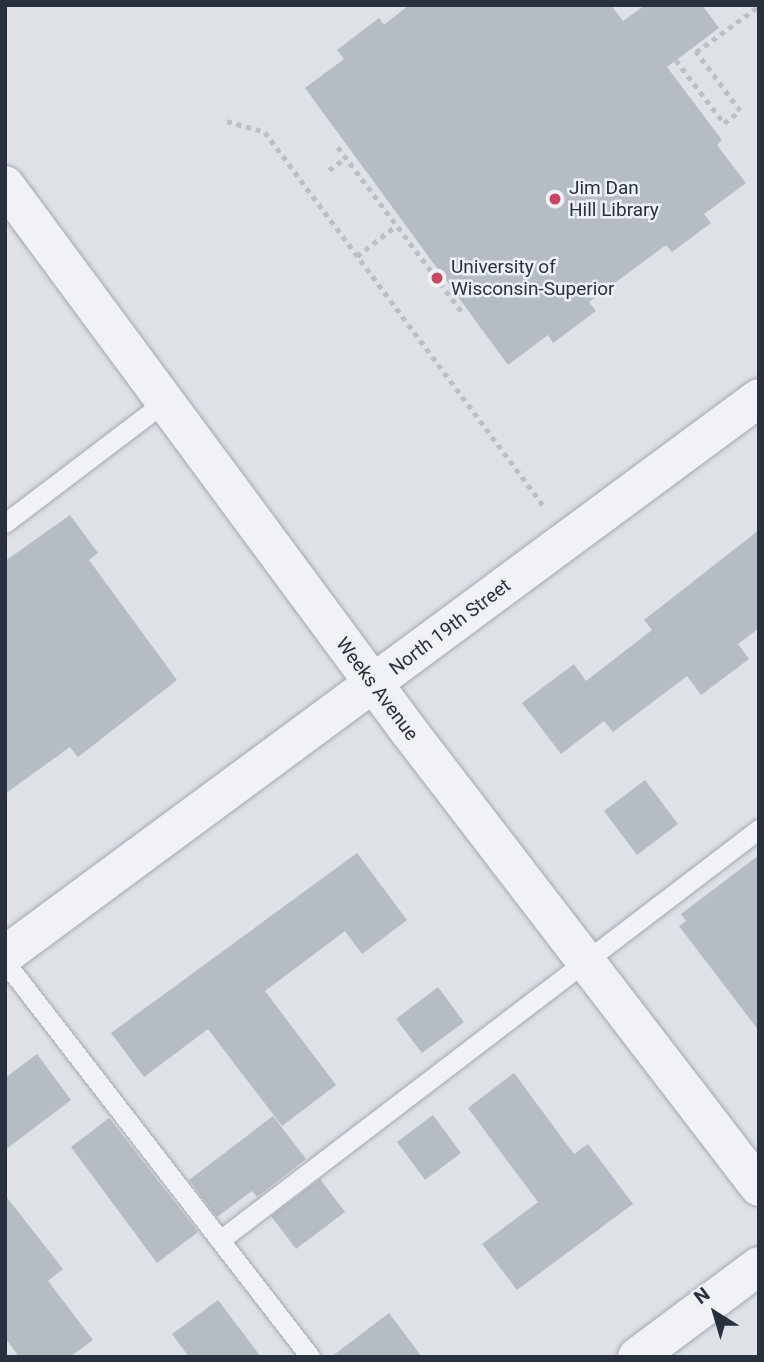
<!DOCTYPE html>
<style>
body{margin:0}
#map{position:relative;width:764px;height:1362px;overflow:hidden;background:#dee2e7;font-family:Roboto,sans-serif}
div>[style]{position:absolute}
.building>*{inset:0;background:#b5bcc3}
.path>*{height:4.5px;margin-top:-2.25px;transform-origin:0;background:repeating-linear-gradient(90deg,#bcc0c5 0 5px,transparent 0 10px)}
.roads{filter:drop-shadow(0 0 2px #a4a9b1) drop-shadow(0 0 2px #a4a9b1)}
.lane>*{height:19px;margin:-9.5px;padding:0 9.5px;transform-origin:9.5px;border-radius:9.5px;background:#f0f2f5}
.street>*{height:38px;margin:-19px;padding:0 19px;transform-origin:19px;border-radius:19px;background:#f0f2f5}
.dots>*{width:19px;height:19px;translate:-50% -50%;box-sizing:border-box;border:4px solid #edf1f5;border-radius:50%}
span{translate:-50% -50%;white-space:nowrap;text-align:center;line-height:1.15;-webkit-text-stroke:5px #edf1f5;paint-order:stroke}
.poi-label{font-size:19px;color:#28313d}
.left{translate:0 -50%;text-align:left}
.street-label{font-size:19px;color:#28313d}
.frame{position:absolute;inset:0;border:7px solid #28313d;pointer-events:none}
.north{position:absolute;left:680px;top:1278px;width:70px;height:70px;-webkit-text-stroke:5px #edf1f5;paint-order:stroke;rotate:323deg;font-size:19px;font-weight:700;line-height:28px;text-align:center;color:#28313d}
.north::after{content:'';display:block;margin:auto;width:24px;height:32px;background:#28313d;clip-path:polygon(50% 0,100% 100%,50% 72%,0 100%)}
</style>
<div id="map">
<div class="building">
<div style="clip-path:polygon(409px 5px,611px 5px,623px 21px,645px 5px,702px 5px,719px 28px,667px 67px,722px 140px,717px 145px,746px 183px,704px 214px,711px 223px,672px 252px,666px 245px,589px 302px,596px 311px,553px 343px,548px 335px,508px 365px,305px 88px,344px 59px,337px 50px,379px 18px,384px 25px)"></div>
<div style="clip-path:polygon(70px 515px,98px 553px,89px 560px,177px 680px,78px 757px,70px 747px,5px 794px,5px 561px)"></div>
<div style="clip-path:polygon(759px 530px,759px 628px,738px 644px,749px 659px,701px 695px,687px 676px,613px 732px,604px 721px,561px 754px,522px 703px,574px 664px,586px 681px,652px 630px,644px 620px)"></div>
<div style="clip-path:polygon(645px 780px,678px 824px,637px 855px,604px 811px)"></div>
<div style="clip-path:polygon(357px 853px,407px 920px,362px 954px,345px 931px,265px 991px,336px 1085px,282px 1126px,208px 1029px,144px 1077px,111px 1033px)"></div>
<div style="clip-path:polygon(759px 855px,759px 1031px,679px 926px,686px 921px,681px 914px)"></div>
<div style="clip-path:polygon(438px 987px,464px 1022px,422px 1053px,396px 1019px)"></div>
<div style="clip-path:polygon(37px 1054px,71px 1100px,5px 1150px,5px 1078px)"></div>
<div style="clip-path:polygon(514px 1073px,574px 1154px,588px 1144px,633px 1204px,517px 1290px,482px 1244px,538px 1202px,468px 1108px)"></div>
<div style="clip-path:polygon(433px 1115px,461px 1153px,425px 1180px,397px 1142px)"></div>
<div style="clip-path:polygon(273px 1116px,306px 1159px,257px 1197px,252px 1191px,217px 1217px,189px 1180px)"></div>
<div style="clip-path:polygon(109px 1118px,198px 1232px,157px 1263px,71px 1147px)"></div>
<div style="clip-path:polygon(320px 1179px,345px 1212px,296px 1249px,271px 1216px)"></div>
<div style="clip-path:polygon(5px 1195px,63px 1269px,48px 1281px,93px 1340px,70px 1357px,19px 1357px,5px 1338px)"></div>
<div style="clip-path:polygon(218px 1300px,261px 1357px,189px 1357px,172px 1334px)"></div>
<div style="clip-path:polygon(389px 1313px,422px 1357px,331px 1357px)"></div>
</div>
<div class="path">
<div style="left:676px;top:60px;width:79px;rotate:52.7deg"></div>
<div style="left:724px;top:123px;width:20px;rotate:-37deg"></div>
<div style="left:740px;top:111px;width:74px;rotate:-126.7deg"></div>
<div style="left:696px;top:52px;width:78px;rotate:-36.1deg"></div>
<div style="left:227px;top:121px;width:40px;rotate:16deg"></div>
<div style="left:265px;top:132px;width:465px;rotate:53.3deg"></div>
<div style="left:338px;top:147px;width:210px;rotate:53.1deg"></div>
<div style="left:329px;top:170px;width:21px;rotate:-35deg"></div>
<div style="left:357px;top:256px;width:49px;rotate:-37.6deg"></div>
</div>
<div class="roads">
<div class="lane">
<div style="left:5px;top:523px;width:203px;rotate:-37.2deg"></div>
<div style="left:5px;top:962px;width:499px;rotate:52.3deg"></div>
<div style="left:220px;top:1240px;width:678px;rotate:-37.33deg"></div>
</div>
<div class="street">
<div style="left:5px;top:185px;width:678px;rotate:53.52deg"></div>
<div style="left:408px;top:730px;width:576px;rotate:52.47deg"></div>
<div style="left:5px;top:955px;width:937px;rotate:-36.45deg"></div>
<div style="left:637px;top:1357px;width:152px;rotate:-36.7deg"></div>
</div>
</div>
<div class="dots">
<div style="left:555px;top:199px;background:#c84663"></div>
<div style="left:437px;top:278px;background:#c84663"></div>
</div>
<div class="poi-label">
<span class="left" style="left:569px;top:199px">Jim Dan<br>Hill Library</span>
<span class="left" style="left:451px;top:278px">University of<br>Wisconsin-Superior</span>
</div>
<div class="street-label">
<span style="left:450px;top:627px;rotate:-37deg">North 19th Street</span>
<span style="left:377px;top:689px;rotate:53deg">Weeks Avenue</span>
</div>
<div class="frame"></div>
<div class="north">N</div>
</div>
